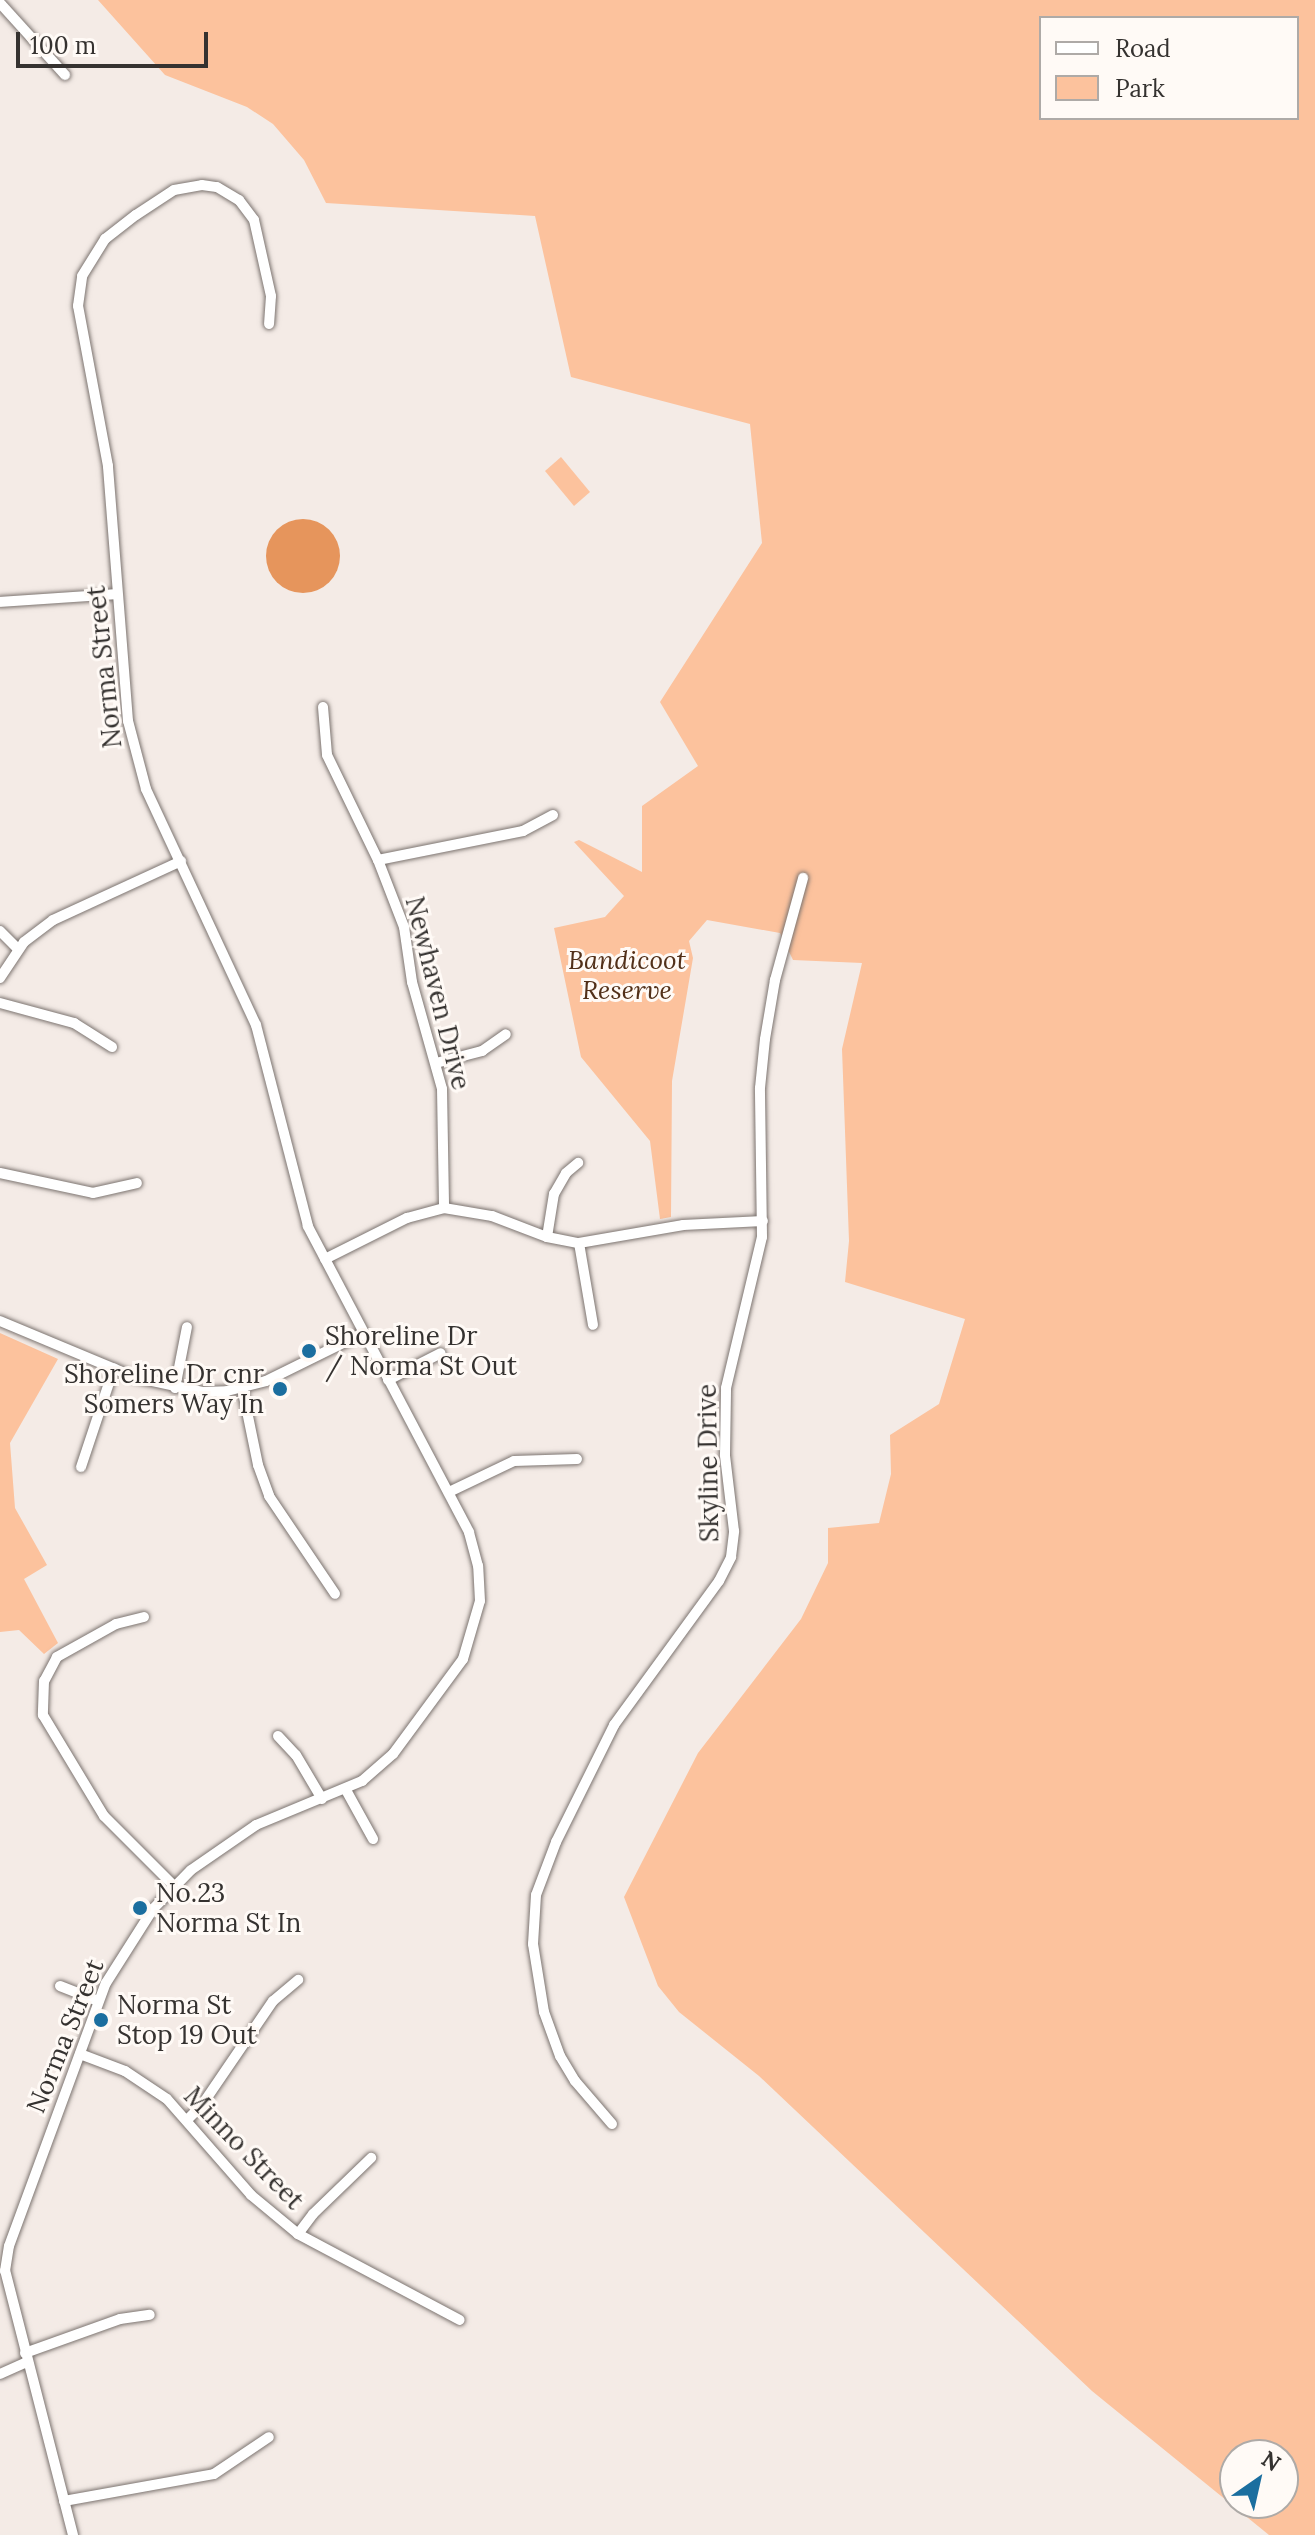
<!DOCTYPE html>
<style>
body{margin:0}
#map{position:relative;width:1315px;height:2535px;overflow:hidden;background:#f4ebe6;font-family:Lora,serif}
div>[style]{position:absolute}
.green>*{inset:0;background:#fcc29d}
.water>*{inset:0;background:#e6955c}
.round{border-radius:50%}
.roads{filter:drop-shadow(0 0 2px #7c7470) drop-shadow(0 0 2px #7c7470)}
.street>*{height:10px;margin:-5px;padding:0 5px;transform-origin:5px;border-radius:5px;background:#fff}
.dots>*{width:22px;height:22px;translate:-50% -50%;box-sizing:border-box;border:4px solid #fffaf6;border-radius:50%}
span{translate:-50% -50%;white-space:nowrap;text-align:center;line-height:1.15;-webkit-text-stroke:6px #fffaf6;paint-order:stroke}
.street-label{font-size:26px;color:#353230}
.park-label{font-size:26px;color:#523019;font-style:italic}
.poi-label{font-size:26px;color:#353230}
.left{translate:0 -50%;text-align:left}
.right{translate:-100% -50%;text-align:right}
.legend{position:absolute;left:1039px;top:16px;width:260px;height:104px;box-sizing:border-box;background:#fffaf6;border:2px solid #aeaaa7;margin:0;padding:10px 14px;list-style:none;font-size:24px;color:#353230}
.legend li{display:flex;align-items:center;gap:16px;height:40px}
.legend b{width:40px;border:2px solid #aeaaa7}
.north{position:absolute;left:1219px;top:2439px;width:80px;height:80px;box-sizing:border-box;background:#fffaf6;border:2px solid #aeaaa7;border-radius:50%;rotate:34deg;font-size:22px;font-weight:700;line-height:32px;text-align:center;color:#353230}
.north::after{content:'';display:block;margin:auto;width:28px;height:36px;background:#1b6e9f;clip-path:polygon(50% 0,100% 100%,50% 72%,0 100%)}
.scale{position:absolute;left:16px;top:32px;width:192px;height:36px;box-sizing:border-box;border:4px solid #353230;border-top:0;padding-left:10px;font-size:24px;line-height:28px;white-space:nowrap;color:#353230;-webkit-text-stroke:6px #fffaf6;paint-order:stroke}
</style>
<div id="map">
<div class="green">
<div style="clip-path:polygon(evenodd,98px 0,1315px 0,1315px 2535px,1269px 2535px,1092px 2391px,759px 2076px,679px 2012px,658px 1986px,624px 1897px,698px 1753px,801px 1619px,828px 1563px,828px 1528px,879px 1523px,891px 1474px,890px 1435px,939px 1404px,965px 1319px,845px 1282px,849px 1241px,842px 1049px,862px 963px,793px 960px,780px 933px,707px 920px,689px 941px,693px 958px,672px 1081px,671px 1217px,660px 1219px,650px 1141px,581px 1057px,554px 928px,605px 917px,624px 896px,574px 842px,579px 840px,642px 872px,642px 806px,698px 766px,660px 702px,762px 543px,750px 424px,571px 377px,535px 216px,326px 203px,304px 160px,273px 124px,247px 107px,165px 75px,98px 0,1041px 18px,1297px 18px,1297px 118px,1041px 118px,1041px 18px,98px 0,1235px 2455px,1283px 2455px,1283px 2503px,1235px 2503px,1235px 2455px)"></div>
<div style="clip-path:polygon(561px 457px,590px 492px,574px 506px,545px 471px)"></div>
<div style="clip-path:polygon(0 1333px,58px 1359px,10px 1443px,15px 1508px,47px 1565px,24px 1579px,58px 1643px,44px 1654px,19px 1630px,0 1632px)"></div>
</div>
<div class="water">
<div class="round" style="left:266px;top:519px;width:74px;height:74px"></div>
</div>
<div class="roads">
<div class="street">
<div style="left:0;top:3px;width:97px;rotate:47.9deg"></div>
<div style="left:0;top:602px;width:117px;rotate:-3.9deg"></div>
<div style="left:323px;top:707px;width:48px;rotate:85.2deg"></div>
<div style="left:327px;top:755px;width:117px;rotate:64.1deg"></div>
<div style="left:378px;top:860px;width:72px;rotate:68.8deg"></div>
<div style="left:404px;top:927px;width:56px;rotate:81.7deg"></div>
<div style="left:412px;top:982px;width:111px;rotate:74.3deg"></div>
<div style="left:442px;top:1089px;width:119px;rotate:89deg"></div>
<div style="left:378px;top:860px;width:148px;rotate:-11.3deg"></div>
<div style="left:523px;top:831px;width:34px;rotate:-28deg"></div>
<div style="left:0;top:931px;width:25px;rotate:45deg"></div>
<div style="left:0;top:978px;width:43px;rotate:-56.3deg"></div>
<div style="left:24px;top:942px;width:36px;rotate:-37deg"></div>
<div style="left:53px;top:920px;width:141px;rotate:-24.7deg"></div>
<div style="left:0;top:1003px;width:77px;rotate:15.1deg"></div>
<div style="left:74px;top:1023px;width:45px;rotate:32.3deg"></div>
<div style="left:436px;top:1063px;width:48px;rotate:-14.6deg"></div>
<div style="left:482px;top:1051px;width:29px;rotate:-35deg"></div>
<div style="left:0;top:1173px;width:95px;rotate:12.1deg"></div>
<div style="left:93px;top:1193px;width:45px;rotate:-12.8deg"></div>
<div style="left:547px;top:1237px;width:44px;rotate:-80.8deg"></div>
<div style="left:554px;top:1194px;width:24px;rotate:-60deg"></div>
<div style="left:566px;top:1173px;width:16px;rotate:-40deg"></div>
<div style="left:579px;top:1243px;width:83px;rotate:80.3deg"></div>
<div style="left:325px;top:1259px;width:92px;rotate:-26.6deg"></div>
<div style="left:407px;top:1218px;width:38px;rotate:-15deg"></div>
<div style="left:444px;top:1208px;width:49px;rotate:9.5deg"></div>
<div style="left:492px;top:1216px;width:59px;rotate:20.9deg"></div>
<div style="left:547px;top:1237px;width:33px;rotate:11deg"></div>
<div style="left:579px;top:1243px;width:106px;rotate:-9.8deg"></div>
<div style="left:683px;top:1225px;width:80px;rotate:-2.9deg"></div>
<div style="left:0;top:1321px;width:145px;rotate:22.7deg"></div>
<div style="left:134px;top:1377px;width:71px;rotate:12.3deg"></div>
<div style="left:203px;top:1392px;width:24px;rotate:-2deg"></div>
<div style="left:227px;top:1391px;width:40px;rotate:-14.4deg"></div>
<div style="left:266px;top:1381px;width:108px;rotate:-26.3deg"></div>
<div style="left:388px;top:1380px;width:59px;rotate:-27deg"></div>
<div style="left:242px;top:1387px;width:80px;rotate:78.4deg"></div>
<div style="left:258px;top:1465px;width:33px;rotate:70deg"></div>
<div style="left:269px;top:1496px;width:118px;rotate:56deg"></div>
<div style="left:175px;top:1388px;width:62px;rotate:-78.9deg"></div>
<div style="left:81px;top:1467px;width:104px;rotate:-71.6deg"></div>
<div style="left:449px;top:1492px;width:72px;rotate:-25.5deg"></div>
<div style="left:514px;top:1461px;width:63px;rotate:-1.8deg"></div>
<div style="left:144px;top:1617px;width:29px;rotate:166deg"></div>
<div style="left:116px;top:1624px;width:68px;rotate:150.8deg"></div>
<div style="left:57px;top:1657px;width:27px;rotate:118deg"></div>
<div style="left:44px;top:1681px;width:34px;rotate:92deg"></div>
<div style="left:43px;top:1715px;width:118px;rotate:58.9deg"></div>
<div style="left:104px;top:1816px;width:99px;rotate:45deg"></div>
<div style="left:278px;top:1736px;width:26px;rotate:47deg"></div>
<div style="left:296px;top:1755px;width:51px;rotate:59.4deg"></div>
<div style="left:346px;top:1790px;width:56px;rotate:61.1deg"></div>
<div style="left:60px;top:1986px;width:41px;rotate:21.5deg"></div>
<div style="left:80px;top:2054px;width:48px;rotate:20.7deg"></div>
<div style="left:125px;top:2071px;width:50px;rotate:33.7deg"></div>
<div style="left:167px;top:2099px;width:128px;rotate:48.8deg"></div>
<div style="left:251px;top:2195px;width:61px;rotate:39.7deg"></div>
<div style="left:298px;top:2234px;width:183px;rotate:28deg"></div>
<div style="left:187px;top:2120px;width:21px;rotate:-45deg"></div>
<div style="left:202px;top:2105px;width:126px;rotate:-55.7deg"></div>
<div style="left:273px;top:2001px;width:33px;rotate:-40deg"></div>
<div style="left:612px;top:2124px;width:57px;rotate:-130.7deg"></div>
<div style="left:575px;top:2081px;width:29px;rotate:-121deg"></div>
<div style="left:560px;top:2056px;width:47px;rotate:-110deg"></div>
<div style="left:544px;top:2012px;width:69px;rotate:-99.2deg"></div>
<div style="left:533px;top:1944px;width:49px;rotate:-86.5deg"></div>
<div style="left:536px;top:1895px;width:57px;rotate:-69.3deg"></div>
<div style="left:556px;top:1842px;width:131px;rotate:-63.6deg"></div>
<div style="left:614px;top:1725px;width:178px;rotate:-53.9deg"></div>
<div style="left:719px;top:1581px;width:27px;rotate:-63deg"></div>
<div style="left:731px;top:1557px;width:26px;rotate:-83deg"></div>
<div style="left:734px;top:1531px;width:77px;rotate:-96.8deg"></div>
<div style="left:725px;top:1455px;width:67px;rotate:-89.1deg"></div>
<div style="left:726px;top:1388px;width:155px;rotate:-76.6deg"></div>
<div style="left:762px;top:1237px;width:149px;rotate:-90.8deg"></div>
<div style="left:760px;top:1088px;width:49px;rotate:-84.2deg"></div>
<div style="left:765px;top:1039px;width:60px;rotate:-80.4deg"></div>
<div style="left:775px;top:980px;width:106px;rotate:-74.6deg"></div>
<div style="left:298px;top:2234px;width:25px;rotate:-53deg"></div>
<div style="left:313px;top:2214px;width:81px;rotate:-44deg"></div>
<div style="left:25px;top:2353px;width:101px;rotate:-19.7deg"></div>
<div style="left:120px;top:2319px;width:30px;rotate:-8deg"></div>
<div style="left:0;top:2374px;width:30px;rotate:-24deg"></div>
<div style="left:64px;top:2501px;width:152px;rotate:-10.2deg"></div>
<div style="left:214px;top:2474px;width:66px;rotate:-33.9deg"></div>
<div style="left:73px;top:2535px;width:273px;rotate:-104.4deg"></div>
<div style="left:5px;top:2271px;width:25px;rotate:-81deg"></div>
<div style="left:9px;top:2246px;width:280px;rotate:-69.8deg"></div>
<div style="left:106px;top:1983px;width:88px;rotate:-57.6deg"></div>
<div style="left:153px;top:1909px;width:54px;rotate:-45.7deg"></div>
<div style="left:191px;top:1870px;width:79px;rotate:-34.7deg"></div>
<div style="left:256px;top:1825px;width:115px;rotate:-22.5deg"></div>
<div style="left:362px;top:1781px;width:41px;rotate:-41.1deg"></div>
<div style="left:393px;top:1754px;width:118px;rotate:-53.6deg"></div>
<div style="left:463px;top:1659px;width:60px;rotate:-73.7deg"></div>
<div style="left:480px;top:1601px;width:35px;rotate:-93deg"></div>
<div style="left:478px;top:1566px;width:35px;rotate:-105deg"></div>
<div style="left:469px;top:1532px;width:346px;rotate:-117.8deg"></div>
<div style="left:308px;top:1226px;width:208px;rotate:-104.5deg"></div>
<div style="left:256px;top:1025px;width:260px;rotate:-115deg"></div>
<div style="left:146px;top:789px;width:70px;rotate:-104.8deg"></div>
<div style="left:128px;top:721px;width:256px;rotate:-94.5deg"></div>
<div style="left:108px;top:466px;width:163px;rotate:-100.6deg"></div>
<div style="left:78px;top:306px;width:30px;rotate:-82deg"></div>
<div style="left:82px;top:276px;width:44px;rotate:-58.1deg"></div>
<div style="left:105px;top:239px;width:39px;rotate:-38deg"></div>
<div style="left:136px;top:215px;width:45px;rotate:-33.3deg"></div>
<div style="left:174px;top:190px;width:28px;rotate:-10deg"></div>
<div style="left:202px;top:185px;width:15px;rotate:8deg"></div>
<div style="left:217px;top:187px;width:26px;rotate:31deg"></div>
<div style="left:239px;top:200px;width:25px;rotate:53deg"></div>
<div style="left:254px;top:220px;width:78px;rotate:77.4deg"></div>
<div style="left:271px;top:296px;width:28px;rotate:94deg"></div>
</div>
</div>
<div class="dots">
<div style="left:309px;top:1351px;background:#1b6e9f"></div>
<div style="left:280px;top:1389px;background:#1b6e9f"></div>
<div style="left:140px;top:1908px;background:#1b6e9f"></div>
<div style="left:101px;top:2020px;background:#1b6e9f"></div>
</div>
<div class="street-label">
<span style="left:104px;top:667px;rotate:-96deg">Norma Street</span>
<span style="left:438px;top:993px;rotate:76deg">Newhaven Drive</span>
<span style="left:708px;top:1463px;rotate:-91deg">Skyline Drive</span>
<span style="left:65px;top:2036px;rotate:-68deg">Norma Street</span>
<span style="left:244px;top:2148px;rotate:46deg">Minno Street</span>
</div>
<div class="park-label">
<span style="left:627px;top:975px">Bandicoot<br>Reserve</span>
</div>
<div class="poi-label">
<span class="left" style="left:325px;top:1351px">Shoreline Dr<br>/ Norma St Out</span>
<span class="right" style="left:264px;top:1389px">Shoreline Dr cnr<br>Somers Way In</span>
<span class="left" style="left:156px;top:1908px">No.23<br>Norma St In</span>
<span class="left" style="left:117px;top:2020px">Norma St<br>Stop 19 Out</span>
</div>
<ul class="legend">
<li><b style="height:10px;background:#fff"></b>Road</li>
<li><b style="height:22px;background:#fcc29d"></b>Park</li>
</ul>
<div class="north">N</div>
<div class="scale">100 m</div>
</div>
